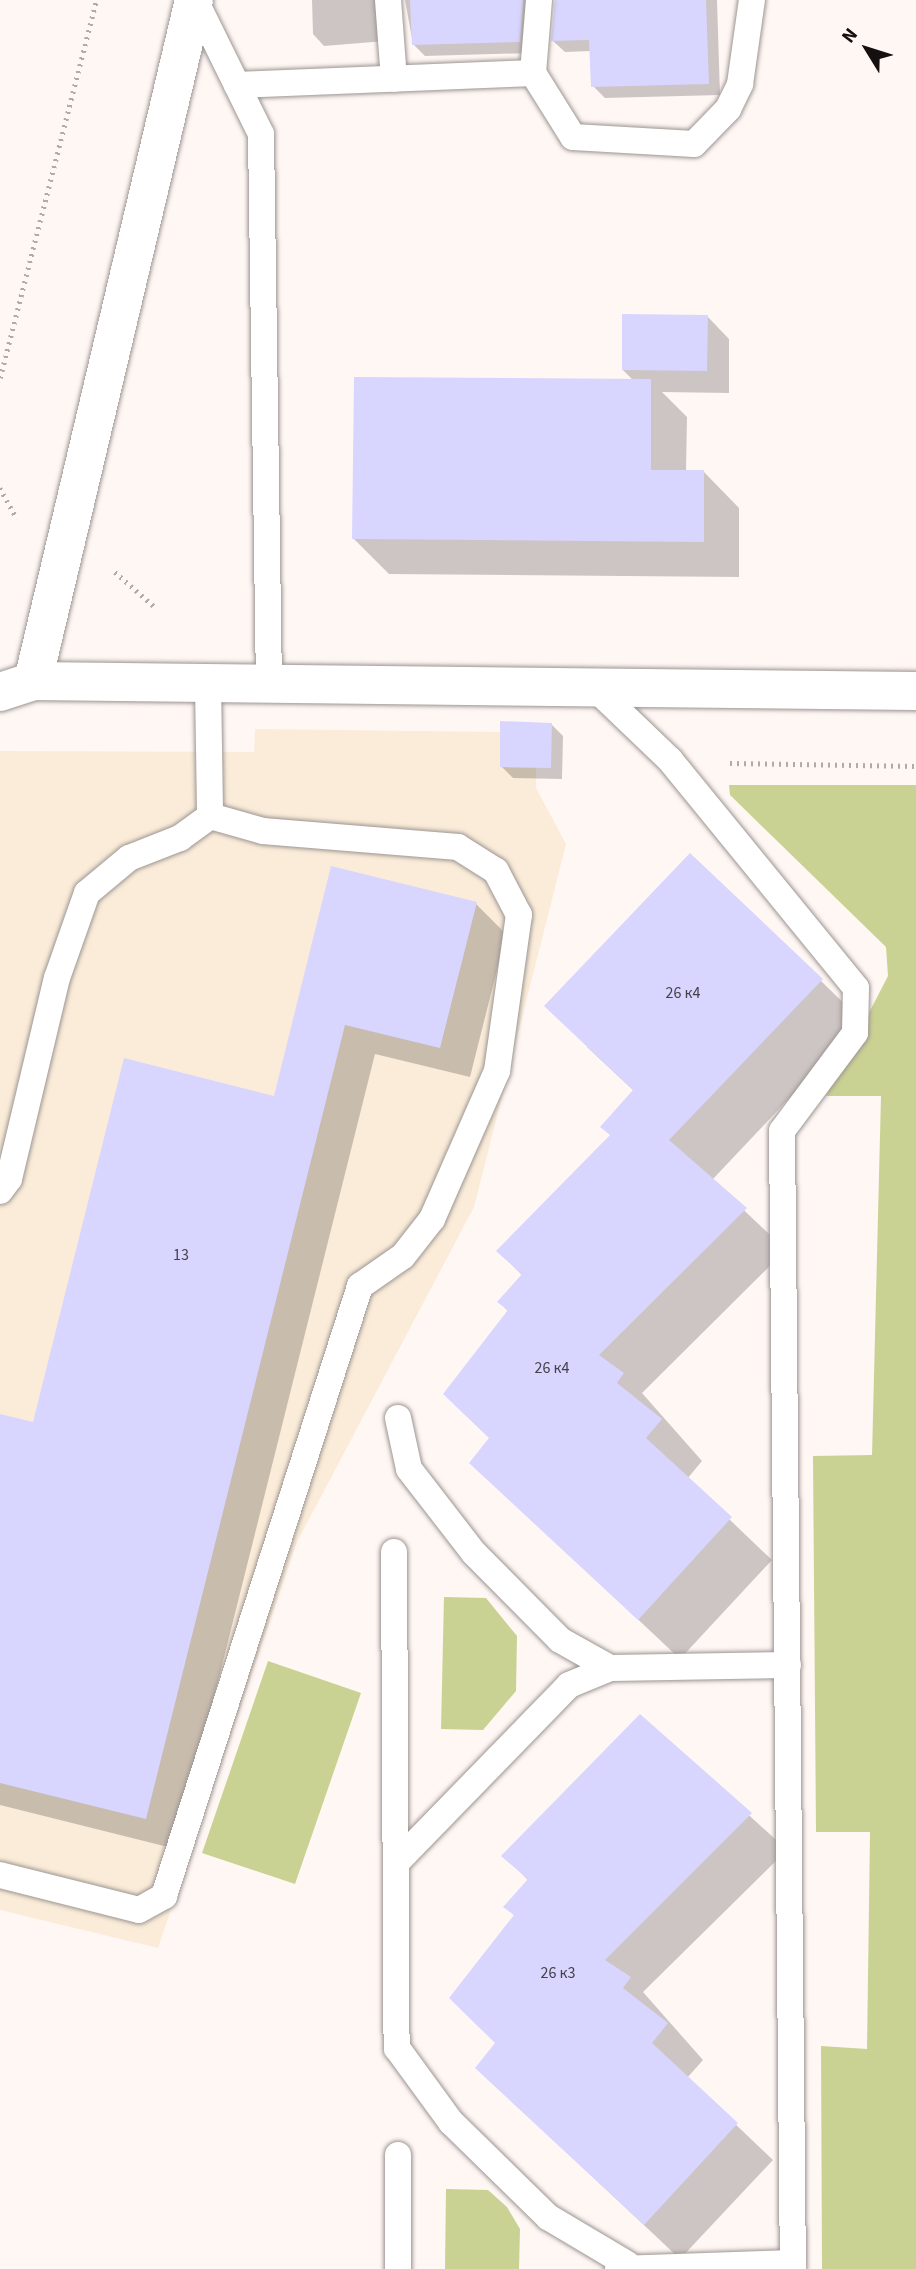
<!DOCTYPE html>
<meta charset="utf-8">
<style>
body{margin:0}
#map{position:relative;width:916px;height:2269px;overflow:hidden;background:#fff7f4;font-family:"Source Sans 3",sans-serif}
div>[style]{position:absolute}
.commercial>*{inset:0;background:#fbecd9}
.green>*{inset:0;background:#cad293}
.shadow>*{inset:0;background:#0003}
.building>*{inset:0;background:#d8d5ff}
.path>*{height:4.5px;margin-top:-2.25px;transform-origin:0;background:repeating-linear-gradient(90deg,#b1aba8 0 2px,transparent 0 7px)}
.roads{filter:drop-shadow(0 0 2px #9c9592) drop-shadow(0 0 2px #9c9592)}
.lane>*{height:26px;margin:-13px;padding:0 13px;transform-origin:13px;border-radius:13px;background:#fff}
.street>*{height:38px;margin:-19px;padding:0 19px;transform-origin:19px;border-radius:19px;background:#fff}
.secondary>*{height:38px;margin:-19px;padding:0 19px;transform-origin:19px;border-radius:19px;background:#fff}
span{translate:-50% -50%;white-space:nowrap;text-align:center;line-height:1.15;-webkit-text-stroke:5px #fff7f4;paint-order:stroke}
.number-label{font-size:16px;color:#44414b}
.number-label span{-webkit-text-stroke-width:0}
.north{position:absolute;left:832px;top:14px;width:70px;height:70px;-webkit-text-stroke:5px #fff7f4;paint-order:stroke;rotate:308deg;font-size:19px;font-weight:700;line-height:28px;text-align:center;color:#13100f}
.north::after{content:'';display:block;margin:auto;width:24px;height:32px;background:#13100f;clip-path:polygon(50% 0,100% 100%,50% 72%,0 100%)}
</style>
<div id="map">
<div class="commercial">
<div style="clip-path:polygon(255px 729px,500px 732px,500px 767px,536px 768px,536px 788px,566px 844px,474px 1207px,297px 1542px,158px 1948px,0 1910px,0 751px,254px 752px)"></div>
</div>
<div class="green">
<div style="clip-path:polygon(729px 785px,916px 785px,916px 2269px,822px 2269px,821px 2046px,867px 2049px,870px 1832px,816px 1832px,813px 1456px,872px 1455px,881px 1096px,826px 1096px,888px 976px,886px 947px,730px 795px)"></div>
<div style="clip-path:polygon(444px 1597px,486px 1598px,517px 1636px,516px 1691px,483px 1730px,441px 1729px)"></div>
<div style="clip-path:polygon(268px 1661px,361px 1693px,295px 1884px,202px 1853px)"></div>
<div style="clip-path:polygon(446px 2189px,488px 2190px,507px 2207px,520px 2229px,519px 2269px,445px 2269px)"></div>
</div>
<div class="shadow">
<div style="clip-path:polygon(312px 0,393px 0,385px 41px,324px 46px,313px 34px)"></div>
<div style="clip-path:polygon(405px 0,544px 0,531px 53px,425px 56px,413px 44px)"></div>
<div style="clip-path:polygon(555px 0,717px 0,720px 95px,605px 98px,593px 86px,591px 51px,565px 52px,553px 41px)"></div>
<div style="clip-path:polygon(707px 316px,729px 339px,729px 393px,662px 392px,687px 417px,686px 472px,704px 472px,739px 508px,739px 577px,389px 574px,353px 538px,634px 381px,623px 370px)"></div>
<div style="clip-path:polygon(551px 724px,563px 736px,562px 779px,513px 778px,501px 766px)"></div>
<div style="clip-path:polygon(332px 868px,476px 904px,506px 934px,470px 1077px,375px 1054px,176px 1849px,0 1805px,0 1416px,34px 1425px,275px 1098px)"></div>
<div style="clip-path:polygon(821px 981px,862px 1021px,712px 1180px,786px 1250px,642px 1393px,702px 1461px,687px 1479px,772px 1560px,680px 1659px,472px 1463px,491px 1439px,509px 1312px,499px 1302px,522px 1275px,498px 1251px,611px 1136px,634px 1091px,587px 1047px)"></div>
<div style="clip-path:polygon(641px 1716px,787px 1850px,643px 1992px,703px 2060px,687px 2078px,773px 2160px,680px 2259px,477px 2068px,497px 2044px,515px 1916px,506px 1907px,529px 1881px,504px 1856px)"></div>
</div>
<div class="building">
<div style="clip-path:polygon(410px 0,523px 0,520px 42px,412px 45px)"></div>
<div style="clip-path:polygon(555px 0,706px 0,709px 84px,591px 87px,589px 40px,551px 41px)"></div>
<div style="clip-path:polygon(622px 314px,708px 315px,707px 371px,622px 370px)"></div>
<div style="clip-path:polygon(354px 377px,651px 379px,651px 470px,704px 470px,704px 542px,352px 539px)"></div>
<div style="clip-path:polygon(500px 721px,552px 723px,551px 768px,500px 767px)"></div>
<div style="clip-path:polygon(690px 853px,823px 979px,669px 1140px,747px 1208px,599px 1355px,624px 1373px,617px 1383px,662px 1419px,646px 1438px,732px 1517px,638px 1620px,469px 1463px,489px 1438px,443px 1394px,508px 1310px,497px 1302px,522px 1274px,496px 1251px,610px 1135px,600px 1127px,633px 1090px,544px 1006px)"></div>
<div style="clip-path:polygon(331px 866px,477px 902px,440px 1048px,345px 1025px,146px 1819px,0 1783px,0 1414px,33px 1422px,124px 1058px,274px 1096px)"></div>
<div style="clip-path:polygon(640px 1714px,752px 1813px,605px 1960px,631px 1977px,623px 1988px,668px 2023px,652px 2043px,738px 2123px,644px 2225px,475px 2068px,495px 2043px,449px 1998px,514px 1915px,503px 1907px,528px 1879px,501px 1856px)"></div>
</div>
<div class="path">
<div style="left:0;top:378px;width:390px;rotate:-75.7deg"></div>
<div style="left:0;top:488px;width:35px;rotate:61deg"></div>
<div style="left:115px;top:572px;width:55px;rotate:41.3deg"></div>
<div style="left:730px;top:763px;width:186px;rotate:0.9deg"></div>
</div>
<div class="roads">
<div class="lane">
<div style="left:195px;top:0;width:149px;rotate:63.8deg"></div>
<div style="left:261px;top:134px;width:552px;rotate:89.17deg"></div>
<div style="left:388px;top:0;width:79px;rotate:85.7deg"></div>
<div style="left:533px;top:73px;width:73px;rotate:-85.3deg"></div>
<div style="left:237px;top:85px;width:296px;rotate:-2.3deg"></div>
<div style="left:533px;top:73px;width:75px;rotate:58deg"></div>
<div style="left:573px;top:137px;width:121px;rotate:3.3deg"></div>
<div style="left:694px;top:144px;width:49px;rotate:-45.8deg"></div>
<div style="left:728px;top:109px;width:28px;rotate:-64deg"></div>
<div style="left:740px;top:84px;width:85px;rotate:-81.9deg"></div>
<div style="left:208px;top:684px;width:132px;rotate:89.1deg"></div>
<div style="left:598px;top:691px;width:100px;rotate:43.8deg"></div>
<div style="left:670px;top:760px;width:294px;rotate:50.8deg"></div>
<div style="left:856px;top:988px;width:45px;rotate:91.3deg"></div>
<div style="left:855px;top:1033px;width:122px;rotate:126.7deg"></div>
<div style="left:782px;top:1131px;width:1138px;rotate:89.45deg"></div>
<div style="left:0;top:1191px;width:15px;rotate:-53deg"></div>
<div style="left:9px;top:1179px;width:207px;rotate:-76.6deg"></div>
<div style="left:57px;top:978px;width:90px;rotate:-70.6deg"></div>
<div style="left:87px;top:893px;width:55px;rotate:-39.8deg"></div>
<div style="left:129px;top:858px;width:55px;rotate:-21.4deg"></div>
<div style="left:180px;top:838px;width:37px;rotate:-36deg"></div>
<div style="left:398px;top:1418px;width:52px;rotate:77.8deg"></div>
<div style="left:409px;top:1469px;width:106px;rotate:52.3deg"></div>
<div style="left:474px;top:1553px;width:122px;rotate:45.3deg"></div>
<div style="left:560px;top:1640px;width:57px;rotate:29.2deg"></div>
<div style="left:394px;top:1552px;width:496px;rotate:89.7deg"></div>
<div style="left:397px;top:2048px;width:92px;rotate:53.9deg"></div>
<div style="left:451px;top:2122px;width:136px;rotate:44.4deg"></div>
<div style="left:548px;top:2217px;width:92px;rotate:30.7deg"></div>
<div style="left:396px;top:1863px;width:248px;rotate:-45.8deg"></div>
<div style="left:569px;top:1685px;width:44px;rotate:-22.5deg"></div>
<div style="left:610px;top:1668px;width:178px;rotate:-1deg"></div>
<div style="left:0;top:1875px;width:143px;rotate:14.1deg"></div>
<div style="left:139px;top:1910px;width:29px;rotate:-29deg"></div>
<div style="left:164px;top:1896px;width:641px;rotate:-72.19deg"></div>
<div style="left:360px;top:1286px;width:52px;rotate:-34.9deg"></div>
<div style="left:403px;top:1256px;width:47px;rotate:-51.9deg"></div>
<div style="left:432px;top:1219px;width:162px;rotate:-66.3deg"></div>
<div style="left:497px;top:1071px;width:158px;rotate:-82deg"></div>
<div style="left:519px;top:915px;width:50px;rotate:-117.6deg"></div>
<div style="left:496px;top:871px;width:45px;rotate:-147.7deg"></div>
<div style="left:458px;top:847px;width:196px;rotate:-175.3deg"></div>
<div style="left:263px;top:831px;width:55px;rotate:-164.2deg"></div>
<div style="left:398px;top:2155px;width:114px;rotate:90deg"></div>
<div style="left:618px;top:2269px;width:175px;rotate:-2deg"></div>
</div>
<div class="street">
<div style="left:33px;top:681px;width:883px;rotate:0.65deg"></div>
</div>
<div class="secondary">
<div style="left:0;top:692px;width:35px;rotate:-18deg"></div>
<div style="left:33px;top:681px;width:700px;rotate:-76.7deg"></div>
</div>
</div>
<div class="number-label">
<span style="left:683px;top:993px">26 к4</span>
<span style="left:181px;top:1255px">13</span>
<span style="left:552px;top:1368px">26 к4</span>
<span style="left:558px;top:1973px">26 к3</span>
</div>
<div class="north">N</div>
</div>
